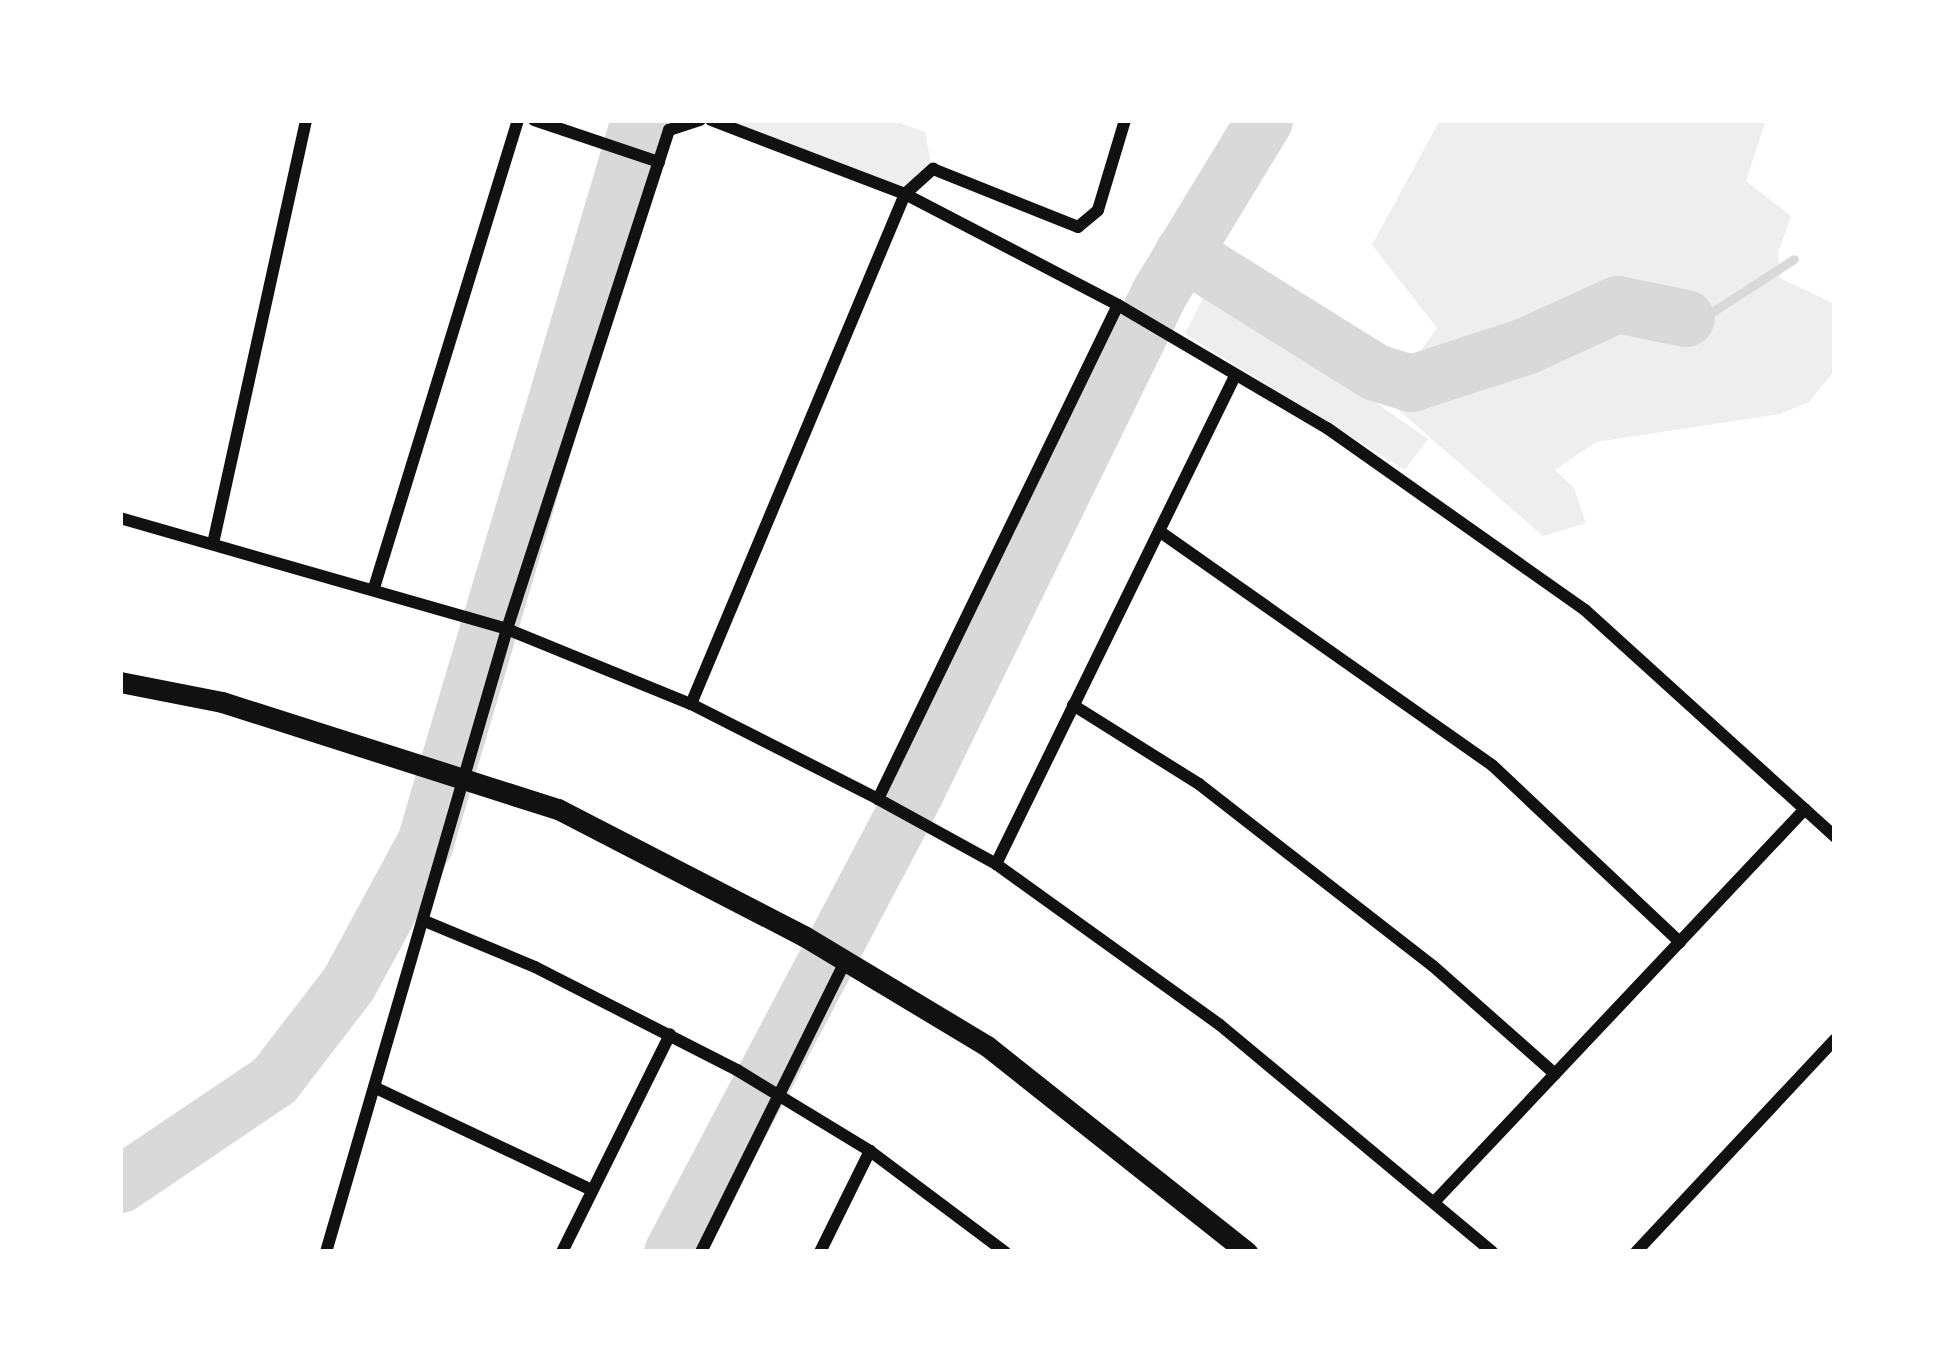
<!DOCTYPE html>
<style>
body{margin:0}
#map{position:relative;width:1955px;height:1372px;overflow:hidden;background:#fff;font-family:Lato,sans-serif}
div>[style]{position:absolute}
.green>*{inset:0;background:#eee}
.stream>*{height:9px;margin:-4.5px;padding:0 4.5px;transform-origin:4.5px;border-radius:4.5px;background:#d9d9d9}
.river>*{height:57px;margin:-28.5px;padding:0 28.5px;transform-origin:28.5px;border-radius:28.5px;background:#d9d9d9}
.minor>*{height:12px;margin:-6px;padding:0 6px;transform-origin:6px;border-radius:6px;background:#111}
.tertiary>*{height:21px;margin:-10.5px;padding:0 10.5px;transform-origin:10.5px;border-radius:10.5px;background:#111}
span{translate:-50% -50%;white-space:nowrap;text-align:center;line-height:1.15;-webkit-text-stroke:12px #fff;paint-order:stroke}
.frame{position:absolute;inset:0;border:123px solid #fff;pointer-events:none}
</style>
<div id="map">
<div class="green">
<div style="clip-path:polygon(721px 120px,892px 120px,925px 132px,931px 163px,903px 187px)"></div>
<div style="clip-path:polygon(1440px 120px,1766px 120px,1746px 181px,1791px 216px,1778px 253px,1780px 278px,1835px 304px,1835px 370px,1809px 402px,1780px 414px,1596px 442px,1555px 470px,1574px 488px,1586px 523px,1543px 536px,1386px 399px,1437px 328px,1372px 245px)"></div>
<div style="clip-path:polygon(1209px 286px,1428px 439px,1405px 470px,1185px 334px)"></div>
</div>
<div class="stream">
<div style="left:1686px;top:318px;width:23px;rotate:-10deg"></div>
<div style="left:1709px;top:314px;width:101px;rotate:-32.9deg"></div>
</div>
<div class="river">
<div style="left:1183px;top:252px;width:226px;rotate:32deg"></div>
<div style="left:1375px;top:372px;width:38px;rotate:17deg"></div>
<div style="left:1411px;top:383px;width:120px;rotate:-18deg"></div>
<div style="left:1525px;top:346px;width:101px;rotate:-24.5deg"></div>
<div style="left:1617px;top:304px;width:70px;rotate:11.5deg"></div>
<div style="left:120px;top:1184px;width:186px;rotate:-34deg"></div>
<div style="left:274px;top:1080px;width:121px;rotate:-52.4deg"></div>
<div style="left:348px;top:984px;width:162px;rotate:-61.5deg"></div>
<div style="left:425px;top:842px;width:753px;rotate:-73.49deg"></div>
<div style="left:672px;top:1252px;width:520px;rotate:-62.15deg"></div>
<div style="left:915px;top:792px;width:555px;rotate:-63.94deg"></div>
<div style="left:1159px;top:293px;width:202px;rotate:-58.7deg"></div>
</div>
<div class="minor">
<div style="left:534px;top:120px;width:132px;rotate:18.6deg"></div>
<div style="left:711px;top:120px;width:208px;rotate:20.9deg"></div>
<div style="left:905px;top:194px;width:240px;rotate:27.5deg"></div>
<div style="left:1118px;top:305px;width:243px;rotate:30.5deg"></div>
<div style="left:1327px;top:428px;width:316px;rotate:35.2deg"></div>
<div style="left:1585px;top:610px;width:338px;rotate:42.2deg"></div>
<div style="left:120px;top:518px;width:403px;rotate:16deg"></div>
<div style="left:507px;top:629px;width:199px;rotate:22.2deg"></div>
<div style="left:691px;top:704px;width:210px;rotate:26.9deg"></div>
<div style="left:878px;top:799px;width:135px;rotate:28.8deg"></div>
<div style="left:996px;top:864px;width:276px;rotate:35.7deg"></div>
<div style="left:1220px;top:1025px;width:354px;rotate:39.8deg"></div>
<div style="left:1159px;top:531px;width:408px;rotate:35.1deg"></div>
<div style="left:1493px;top:766px;width:257px;rotate:43.3deg"></div>
<div style="left:214px;top:539px;width:429px;rotate:-77.6deg"></div>
<div style="left:374px;top:588px;width:490px;rotate:-72.9deg"></div>
<div style="left:691px;top:704px;width:553px;rotate:-67.24deg"></div>
<div style="left:905px;top:194px;width:38px;rotate:-42deg"></div>
<div style="left:933px;top:169px;width:156px;rotate:21.8deg"></div>
<div style="left:1078px;top:227px;width:26px;rotate:-40deg"></div>
<div style="left:1098px;top:210px;width:94px;rotate:-73.3deg"></div>
<div style="left:1073px;top:705px;width:149px;rotate:32.1deg"></div>
<div style="left:1199px;top:784px;width:296px;rotate:37.9deg"></div>
<div style="left:1433px;top:966px;width:163px;rotate:41.5deg"></div>
<div style="left:878px;top:799px;width:549px;rotate:-64.09deg"></div>
<div style="left:996px;top:864px;width:543px;rotate:-63.91deg"></div>
<div style="left:427px;top:922px;width:117px;rotate:22.6deg"></div>
<div style="left:535px;top:967px;width:227px;rotate:27deg"></div>
<div style="left:737px;top:1070px;width:156px;rotate:31.3deg"></div>
<div style="left:870px;top:1151px;width:169px;rotate:36.8deg"></div>
<div style="left:378px;top:1089px;width:237px;rotate:25.3deg"></div>
<div style="left:1437px;top:1199px;width:536px;rotate:-46.66deg"></div>
<div style="left:326px;top:1252px;width:649px;rotate:-73.8deg"></div>
<div style="left:507px;top:629px;width:525px;rotate:-72.01deg"></div>
<div style="left:669px;top:130px;width:33px;rotate:-18deg"></div>
<div style="left:562px;top:1252px;width:243px;rotate:-63.6deg"></div>
<div style="left:701px;top:1252px;width:326px;rotate:-63.6deg"></div>
<div style="left:820px;top:1252px;width:113px;rotate:-63.7deg"></div>
<div style="left:1636px;top:1252px;width:291px;rotate:-46.9deg"></div>
</div>
<div class="tertiary">
<div style="left:120px;top:682px;width:104px;rotate:11.1deg"></div>
<div style="left:222px;top:702px;width:353px;rotate:17.7deg"></div>
<div style="left:558px;top:809px;width:277px;rotate:27.3deg"></div>
<div style="left:804px;top:936px;width:214px;rotate:31deg"></div>
<div style="left:987px;top:1046px;width:332px;rotate:38.4deg"></div>
</div>
<div class="frame"></div>
</div>
